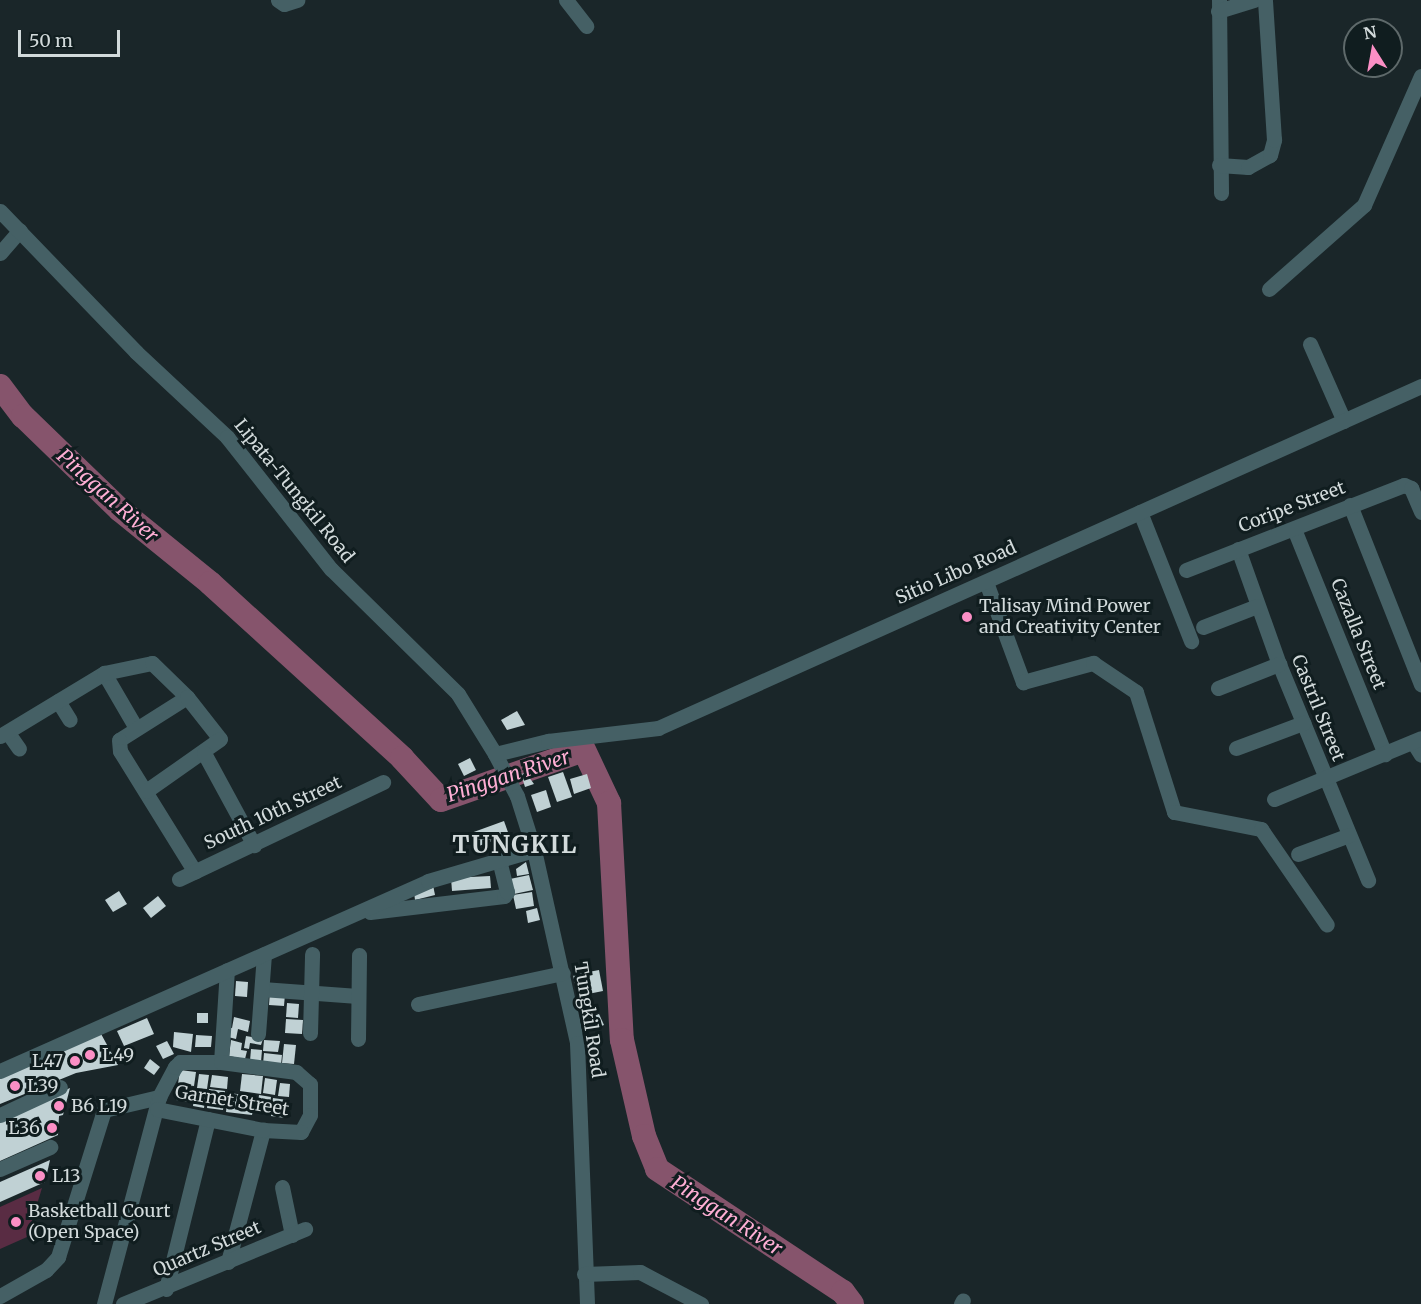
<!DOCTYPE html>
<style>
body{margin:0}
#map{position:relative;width:1421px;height:1304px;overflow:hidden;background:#1a2629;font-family:Merriweather,serif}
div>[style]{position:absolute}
.green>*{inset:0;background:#592c43}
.river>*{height:24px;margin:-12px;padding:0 12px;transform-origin:12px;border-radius:12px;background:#86546c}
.building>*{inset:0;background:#c0d1d4}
.minor>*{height:15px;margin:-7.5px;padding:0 7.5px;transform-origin:7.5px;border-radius:7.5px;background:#456065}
.tertiary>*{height:15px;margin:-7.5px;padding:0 7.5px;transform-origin:7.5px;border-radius:7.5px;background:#456065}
.dots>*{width:16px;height:16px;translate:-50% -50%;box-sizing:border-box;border:3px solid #101d1f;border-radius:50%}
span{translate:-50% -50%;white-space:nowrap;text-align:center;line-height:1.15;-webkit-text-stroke:6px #101d1f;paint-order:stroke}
.street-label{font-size:18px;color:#d2dadb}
.poi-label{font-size:18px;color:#d2dadb}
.left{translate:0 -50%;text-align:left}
.right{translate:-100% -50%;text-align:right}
.water-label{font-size:20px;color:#feaed4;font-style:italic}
.district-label{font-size:24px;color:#d2dadb;font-weight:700;letter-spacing:1.5px}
.north{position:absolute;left:1343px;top:18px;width:60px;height:60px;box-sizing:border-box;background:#101d1f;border:2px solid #5e696a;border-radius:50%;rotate:349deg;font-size:16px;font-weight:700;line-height:24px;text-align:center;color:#d2dadb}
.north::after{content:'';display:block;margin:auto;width:21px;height:27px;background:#fb8fc5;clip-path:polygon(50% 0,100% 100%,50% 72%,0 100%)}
.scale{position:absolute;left:18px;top:30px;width:102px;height:27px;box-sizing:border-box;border:3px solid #d2dadb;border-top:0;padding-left:8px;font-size:18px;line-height:21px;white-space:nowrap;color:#d2dadb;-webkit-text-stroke:4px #101d1f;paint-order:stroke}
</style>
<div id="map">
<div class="green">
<div style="clip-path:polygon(42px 1188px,27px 1237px,0 1249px,0 1207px)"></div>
</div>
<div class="river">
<div style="left:0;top:386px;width:38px;rotate:53deg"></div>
<div style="left:23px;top:416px;width:135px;rotate:44.1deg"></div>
<div style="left:120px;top:510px;width:116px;rotate:39deg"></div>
<div style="left:210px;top:583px;width:260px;rotate:42.3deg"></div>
<div style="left:402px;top:758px;width:57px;rotate:47.1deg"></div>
<div style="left:441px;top:800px;width:151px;rotate:-19.3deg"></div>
<div style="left:584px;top:750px;width:59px;rotate:64.7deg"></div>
<div style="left:609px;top:803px;width:237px;rotate:86.9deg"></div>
<div style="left:622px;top:1040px;width:98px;rotate:77.1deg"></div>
<div style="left:644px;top:1136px;width:35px;rotate:68deg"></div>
<div style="left:657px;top:1169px;width:223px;rotate:33.5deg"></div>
<div style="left:843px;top:1292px;width:15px;rotate:53deg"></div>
</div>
<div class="building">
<div style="clip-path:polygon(517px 711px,525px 725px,507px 730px,501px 720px)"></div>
<div style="clip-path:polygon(470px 758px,476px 770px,464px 776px,458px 764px)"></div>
<div style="clip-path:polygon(563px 772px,572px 797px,557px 802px,548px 777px)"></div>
<div style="clip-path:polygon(526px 773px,534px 784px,525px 787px,521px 774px)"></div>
<div style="clip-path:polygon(587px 774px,591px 788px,574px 794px,570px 779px)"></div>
<div style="clip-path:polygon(546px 790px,551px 807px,537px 812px,531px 795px)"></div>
<div style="clip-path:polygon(504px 821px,509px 835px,476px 847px,471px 833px)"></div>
<div style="clip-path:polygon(526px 862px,529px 874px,517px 876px,516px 869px)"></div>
<div style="clip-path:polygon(529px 875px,533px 890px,514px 894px,510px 879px)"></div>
<div style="clip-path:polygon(490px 876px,491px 888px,452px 891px,451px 878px)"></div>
<div style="clip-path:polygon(433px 885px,435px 895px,415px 900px,414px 892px)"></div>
<div style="clip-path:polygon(119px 891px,127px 904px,113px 912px,105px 900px)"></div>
<div style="clip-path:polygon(532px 892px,534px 906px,516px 909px,513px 895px)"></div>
<div style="clip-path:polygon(158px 896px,166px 906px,151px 918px,143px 908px)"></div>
<div style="clip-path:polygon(537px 908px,540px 920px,528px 923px,526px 911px)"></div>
<div style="clip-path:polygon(599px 970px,603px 991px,578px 996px,573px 975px)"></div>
<div style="clip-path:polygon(236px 981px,248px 982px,247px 997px,235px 996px)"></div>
<div style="clip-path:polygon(270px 992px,285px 994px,284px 1006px,269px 1005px)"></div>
<div style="clip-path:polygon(287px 1003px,299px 1004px,298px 1018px,286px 1017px)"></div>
<div style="clip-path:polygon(197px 1013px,208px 1013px,208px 1023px,197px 1023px)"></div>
<div style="clip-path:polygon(599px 1014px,604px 1025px,586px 1032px,582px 1021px)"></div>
<div style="clip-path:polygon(234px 1017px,250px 1021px,248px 1032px,238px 1029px,236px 1039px,224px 1036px,226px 1027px,232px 1028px)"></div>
<div style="clip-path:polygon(147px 1018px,154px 1034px,124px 1046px,117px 1031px)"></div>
<div style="clip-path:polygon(286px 1019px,303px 1020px,302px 1034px,285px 1033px)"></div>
<div style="clip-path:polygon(100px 1032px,118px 1065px,76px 1073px,0 1104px,0 1079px)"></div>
<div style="clip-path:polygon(174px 1032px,193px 1034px,191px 1052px,173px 1047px)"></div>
<div style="clip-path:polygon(196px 1035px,212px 1036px,211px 1047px,195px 1047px)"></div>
<div style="clip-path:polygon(246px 1036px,263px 1039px,261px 1045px,250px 1043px,249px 1049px,244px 1048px)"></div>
<div style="clip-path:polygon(231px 1040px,242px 1043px,241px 1050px,247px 1051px,245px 1059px,229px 1056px)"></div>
<div style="clip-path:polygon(264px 1040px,280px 1041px,278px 1052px,263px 1051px)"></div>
<div style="clip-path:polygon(167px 1041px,174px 1054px,163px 1059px,156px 1046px)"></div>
<div style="clip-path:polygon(284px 1044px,296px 1045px,294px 1064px,282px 1063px)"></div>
<div style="clip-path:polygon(251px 1049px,262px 1050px,261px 1062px,250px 1061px)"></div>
<div style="clip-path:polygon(264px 1053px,282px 1055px,281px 1065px,263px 1064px)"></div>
<div style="clip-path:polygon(150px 1059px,160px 1067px,154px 1075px,144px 1068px)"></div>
<div style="clip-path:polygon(180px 1070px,196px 1072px,194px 1086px,178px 1084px)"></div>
<div style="clip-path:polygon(199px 1074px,209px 1075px,207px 1089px,197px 1088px)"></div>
<div style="clip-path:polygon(242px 1074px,263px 1076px,261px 1094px,240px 1091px)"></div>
<div style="clip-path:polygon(212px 1075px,228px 1077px,227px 1089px,210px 1087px)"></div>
<div style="clip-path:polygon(265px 1078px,277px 1080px,275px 1095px,263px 1093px)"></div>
<div style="clip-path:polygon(280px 1083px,290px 1084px,289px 1097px,278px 1096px)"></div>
<div style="clip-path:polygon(70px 1088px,63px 1115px,59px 1116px,58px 1135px,0 1161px,0 1119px)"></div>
<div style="clip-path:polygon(177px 1089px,192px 1090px,190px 1102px,176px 1100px)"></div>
<div style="clip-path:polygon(209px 1089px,225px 1091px,223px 1110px,207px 1108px)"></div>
<div style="clip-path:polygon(195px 1091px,206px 1092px,204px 1108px,193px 1106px)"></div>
<div style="clip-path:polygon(228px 1093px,255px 1096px,252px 1115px,226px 1112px)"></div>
<div style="clip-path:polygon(259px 1095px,271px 1097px,269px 1114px,257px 1112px)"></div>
<div style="clip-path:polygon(273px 1098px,287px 1100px,285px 1118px,271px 1116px)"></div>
<div style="clip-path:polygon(50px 1160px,45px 1182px,0 1202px,0 1182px)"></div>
</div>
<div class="minor">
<div style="left:278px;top:0;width:7px;rotate:34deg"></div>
<div style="left:284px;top:4px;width:14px;rotate:-17deg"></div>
<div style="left:566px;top:0;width:33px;rotate:52deg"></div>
<div style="left:1219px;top:0;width:193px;rotate:89.4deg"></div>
<div style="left:1218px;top:11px;width:38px;rotate:-17deg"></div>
<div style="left:1219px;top:165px;width:29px;rotate:4deg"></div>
<div style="left:1248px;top:167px;width:25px;rotate:-29deg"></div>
<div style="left:1270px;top:155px;width:16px;rotate:-75deg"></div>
<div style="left:1274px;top:140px;width:140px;rotate:-93.7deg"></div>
<div style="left:0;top:253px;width:30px;rotate:-49deg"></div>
<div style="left:1269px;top:289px;width:127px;rotate:-41.5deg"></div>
<div style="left:1364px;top:205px;width:141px;rotate:-66.2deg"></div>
<div style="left:1310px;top:344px;width:84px;rotate:66.2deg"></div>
<div style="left:1350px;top:505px;width:193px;rotate:68.4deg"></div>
<div style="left:1140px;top:512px;width:139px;rotate:68.4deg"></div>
<div style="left:1294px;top:529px;width:243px;rotate:68deg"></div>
<div style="left:1238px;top:549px;width:122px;rotate:70.4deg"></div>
<div style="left:1279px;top:664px;width:234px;rotate:67.6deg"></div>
<div style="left:1186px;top:570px;width:234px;rotate:-21.3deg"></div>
<div style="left:1404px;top:485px;width:8px;rotate:23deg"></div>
<div style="left:1411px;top:488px;width:26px;rotate:67deg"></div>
<div style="left:986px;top:582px;width:107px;rotate:69.7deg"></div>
<div style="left:1023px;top:682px;width:73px;rotate:-15.2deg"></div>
<div style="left:1093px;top:663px;width:52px;rotate:34deg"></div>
<div style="left:1136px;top:692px;width:126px;rotate:72.4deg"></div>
<div style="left:1174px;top:812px;width:89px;rotate:11.1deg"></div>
<div style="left:1261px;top:829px;width:116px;rotate:55.5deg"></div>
<div style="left:1203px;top:627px;width:58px;rotate:-21.3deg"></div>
<div style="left:104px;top:673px;width:64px;rotate:59.8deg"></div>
<div style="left:1218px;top:688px;width:66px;rotate:-21.5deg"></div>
<div style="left:187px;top:697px;width:80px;rotate:147.7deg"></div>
<div style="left:119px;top:740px;width:11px;rotate:85deg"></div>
<div style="left:120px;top:751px;width:142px;rotate:58.2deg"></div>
<div style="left:58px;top:701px;width:22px;rotate:58deg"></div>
<div style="left:8px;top:733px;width:19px;rotate:55deg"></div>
<div style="left:0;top:736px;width:122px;rotate:-31.2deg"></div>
<div style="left:104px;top:673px;width:49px;rotate:-11.8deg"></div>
<div style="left:152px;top:663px;width:49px;rotate:44.2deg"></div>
<div style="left:187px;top:697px;width:53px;rotate:51.8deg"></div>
<div style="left:220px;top:739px;width:90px;rotate:144.9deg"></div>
<div style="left:1413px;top:742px;width:15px;rotate:58deg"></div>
<div style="left:1236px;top:748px;width:72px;rotate:-20.5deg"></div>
<div style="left:204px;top:753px;width:105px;rotate:61.5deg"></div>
<div style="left:495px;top:754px;width:47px;rotate:62.4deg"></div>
<div style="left:517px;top:796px;width:57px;rotate:72.5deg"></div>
<div style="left:534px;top:850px;width:198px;rotate:77.4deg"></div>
<div style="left:577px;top:1043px;width:261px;rotate:87.8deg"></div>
<div style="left:1274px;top:799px;width:159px;rotate:-22.5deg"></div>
<div style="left:1298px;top:854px;width:54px;rotate:-20.4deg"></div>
<div style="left:179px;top:879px;width:226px;rotate:-25.4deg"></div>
<div style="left:370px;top:912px;width:135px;rotate:-6.8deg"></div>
<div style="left:504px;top:896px;width:5px;rotate:-53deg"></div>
<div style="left:507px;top:892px;width:33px;rotate:-104deg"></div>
<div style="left:262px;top:989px;width:96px;rotate:4.2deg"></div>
<div style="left:418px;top:1004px;width:148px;rotate:-12.1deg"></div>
<div style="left:310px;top:1033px;width:79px;rotate:-88.5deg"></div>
<div style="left:258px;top:1034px;width:80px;rotate:-85.7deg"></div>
<div style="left:358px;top:1039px;width:84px;rotate:-89.3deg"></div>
<div style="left:221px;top:1062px;width:92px;rotate:-86.3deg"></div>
<div style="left:0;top:1071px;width:468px;rotate:-23.9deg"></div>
<div style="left:428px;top:881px;width:110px;rotate:-16.3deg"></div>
<div style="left:0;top:1115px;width:66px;rotate:-25deg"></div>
<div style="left:0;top:1169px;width:55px;rotate:-23.7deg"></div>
<div style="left:282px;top:1187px;width:49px;rotate:78.2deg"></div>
<div style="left:228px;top:1262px;width:137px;rotate:-75.1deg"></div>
<div style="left:584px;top:1274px;width:56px;rotate:-2deg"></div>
<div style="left:640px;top:1272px;width:69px;rotate:27.7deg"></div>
<div style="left:166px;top:1289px;width:175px;rotate:-76.1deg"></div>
<div style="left:0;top:1296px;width:53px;rotate:-29.5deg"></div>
<div style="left:46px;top:1270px;width:18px;rotate:-47deg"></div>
<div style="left:58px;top:1257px;width:154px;rotate:-72.6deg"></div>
<div style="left:104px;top:1110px;width:57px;rotate:-13.3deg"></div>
<div style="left:104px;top:1304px;width:214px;rotate:-75.1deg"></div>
<div style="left:159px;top:1097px;width:34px;rotate:-62deg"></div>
<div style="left:175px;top:1067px;width:7px;rotate:-45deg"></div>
<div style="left:180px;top:1062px;width:41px"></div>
<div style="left:221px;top:1062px;width:76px;rotate:7.6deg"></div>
<div style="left:296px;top:1072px;width:18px;rotate:41deg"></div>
<div style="left:310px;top:1084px;width:31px;rotate:90deg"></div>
<div style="left:310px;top:1115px;width:19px;rotate:118deg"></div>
<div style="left:301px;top:1132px;width:38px;rotate:-177deg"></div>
<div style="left:263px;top:1130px;width:108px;rotate:-168.8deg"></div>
<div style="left:123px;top:1304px;width:197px;rotate:-22.4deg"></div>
<div style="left:961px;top:1304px;width:4px;rotate:-63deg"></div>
</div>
<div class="tertiary">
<div style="left:0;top:211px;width:196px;rotate:46deg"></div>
<div style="left:136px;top:352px;width:125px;rotate:43deg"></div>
<div style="left:227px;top:437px;width:168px;rotate:51.8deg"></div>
<div style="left:331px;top:569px;width:178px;rotate:44.5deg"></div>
<div style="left:458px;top:694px;width:70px;rotate:58.3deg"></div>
<div style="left:495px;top:754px;width:55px;rotate:-13.8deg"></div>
<div style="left:548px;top:741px;width:111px;rotate:-6.7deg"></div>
<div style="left:658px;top:728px;width:836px;rotate:-24.14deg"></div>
</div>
<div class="dots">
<div style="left:967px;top:617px;background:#fb8fc5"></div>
<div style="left:90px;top:1055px;background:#fb8fc5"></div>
<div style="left:75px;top:1061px;background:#fb8fc5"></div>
<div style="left:15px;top:1086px;background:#fb8fc5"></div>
<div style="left:59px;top:1106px;background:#fb8fc5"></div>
<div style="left:52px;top:1128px;background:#fb8fc5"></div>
<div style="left:40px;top:1176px;background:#fb8fc5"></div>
<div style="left:16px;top:1222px;background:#fb8fc5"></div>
</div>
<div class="street-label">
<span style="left:294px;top:491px;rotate:51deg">Lipata-Tungkil Road</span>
<span style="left:1292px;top:507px;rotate:-21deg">Coripe Street</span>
<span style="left:956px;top:573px;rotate:-24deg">Sitio Libo Road</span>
<span style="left:1358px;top:634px;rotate:68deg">Cazalla Street</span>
<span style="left:1318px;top:708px;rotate:68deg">Castril Street</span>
<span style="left:273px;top:813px;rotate:-25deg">South 10th Street</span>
<span style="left:589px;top:1020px;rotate:81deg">Tungkil Road</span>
<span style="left:232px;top:1101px;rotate:9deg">Garnet Street</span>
<span style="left:207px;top:1249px;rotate:-23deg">Quartz Street</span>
</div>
<div class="poi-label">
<span class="left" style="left:979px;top:617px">Talisay Mind Power<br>and Creativity Center</span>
<span class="left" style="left:102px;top:1055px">L49</span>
<span class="right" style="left:63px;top:1061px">L47</span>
<span class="left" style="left:27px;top:1086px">L39</span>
<span class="left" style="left:71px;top:1106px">B6 L19</span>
<span class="right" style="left:40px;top:1128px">L36</span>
<span class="left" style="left:52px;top:1176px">L13</span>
<span class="left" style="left:28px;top:1222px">Basketball Court<br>(Open Space)</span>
</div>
<div class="water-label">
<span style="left:108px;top:495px;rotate:42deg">Pinggan River</span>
<span style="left:508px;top:775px;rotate:-18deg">Pinggan River</span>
<span style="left:727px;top:1215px;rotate:33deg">Pinggan River</span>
</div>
<div class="district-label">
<span style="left:515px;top:845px">TUNGKIL</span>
</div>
<div class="north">N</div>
<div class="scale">50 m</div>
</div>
